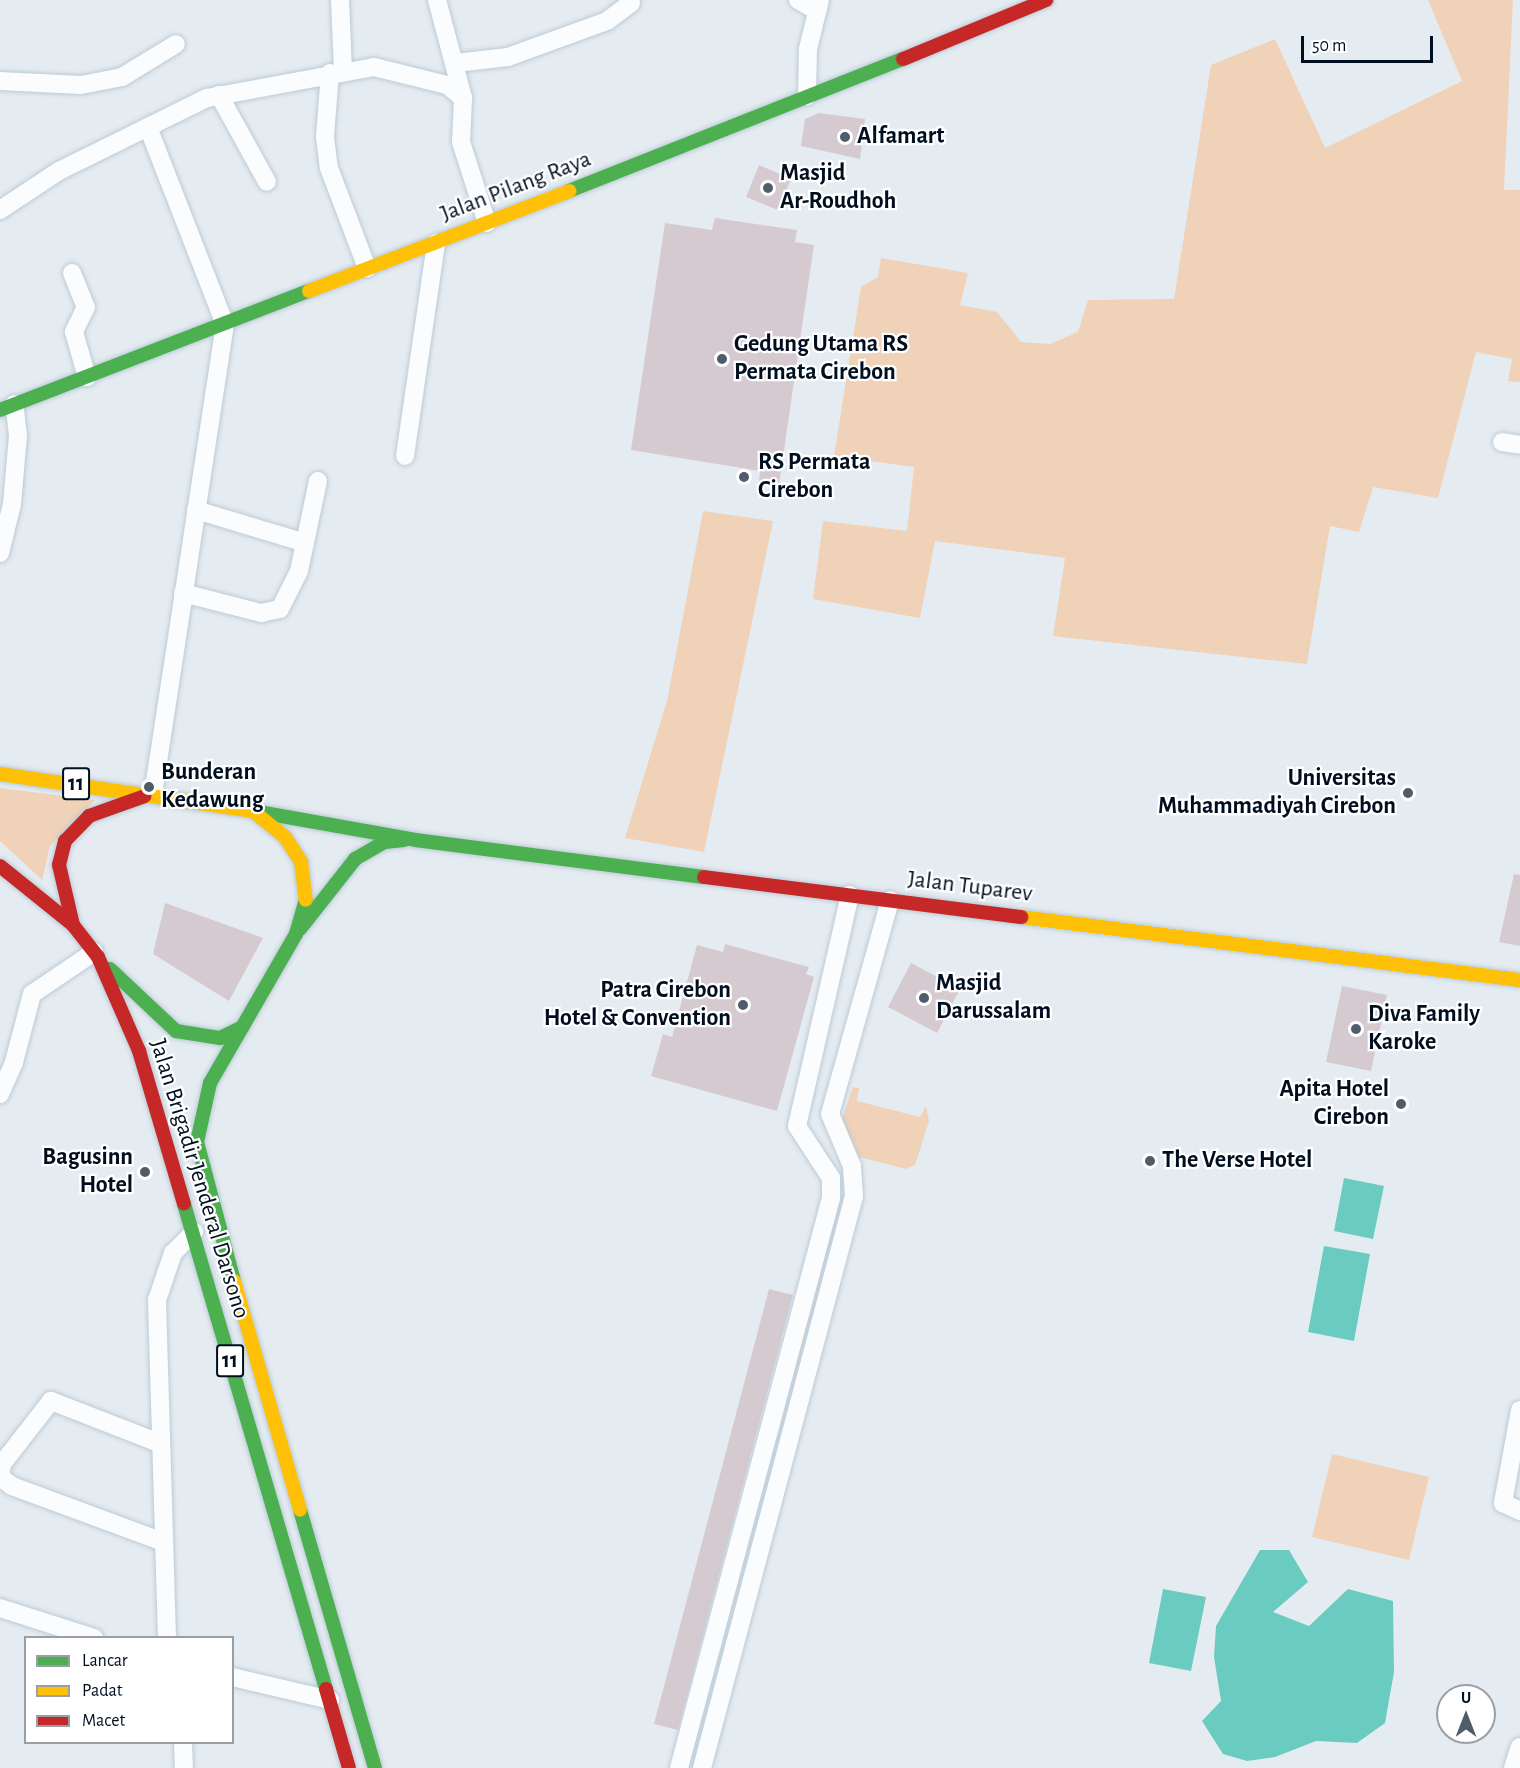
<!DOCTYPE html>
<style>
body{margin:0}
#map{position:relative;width:1520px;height:1768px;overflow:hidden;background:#e5ecf1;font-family:"Alegreya Sans",sans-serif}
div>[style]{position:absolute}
.green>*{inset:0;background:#efd2b7}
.water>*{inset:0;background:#6accc1}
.building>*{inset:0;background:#d6cad1}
.roads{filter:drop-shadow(0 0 2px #bccbd7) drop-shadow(0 0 2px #bccbd7)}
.street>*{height:18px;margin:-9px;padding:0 9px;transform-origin:9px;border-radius:9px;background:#fbfcfd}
.fast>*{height:14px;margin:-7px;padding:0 7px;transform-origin:7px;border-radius:7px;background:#4caf50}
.slow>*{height:14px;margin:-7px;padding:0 7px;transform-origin:7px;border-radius:7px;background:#ffc107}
.jam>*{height:14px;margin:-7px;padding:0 7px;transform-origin:7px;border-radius:7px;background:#c62828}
.dots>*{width:16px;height:16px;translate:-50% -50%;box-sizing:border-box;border:3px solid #fff;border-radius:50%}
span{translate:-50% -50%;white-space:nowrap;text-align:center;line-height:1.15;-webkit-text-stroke:4.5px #fff;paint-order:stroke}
.shield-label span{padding:2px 4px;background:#fff;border:2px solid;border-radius:4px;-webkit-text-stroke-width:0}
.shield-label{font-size:22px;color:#000f20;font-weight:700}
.poi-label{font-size:24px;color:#000f20;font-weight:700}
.left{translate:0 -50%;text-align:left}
.right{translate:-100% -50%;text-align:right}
.street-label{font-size:24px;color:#000f20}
.legend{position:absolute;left:24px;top:1636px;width:210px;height:108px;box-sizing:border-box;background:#fff;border:2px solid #999fa6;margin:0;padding:8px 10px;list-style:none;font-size:18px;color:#000f20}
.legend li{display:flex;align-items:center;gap:12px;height:30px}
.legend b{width:30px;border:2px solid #999fa6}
.north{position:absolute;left:1436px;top:1684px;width:60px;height:60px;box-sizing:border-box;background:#fff;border:2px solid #999fa6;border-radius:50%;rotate:0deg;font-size:16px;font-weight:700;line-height:24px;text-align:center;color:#000f20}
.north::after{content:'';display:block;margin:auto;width:21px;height:27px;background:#505c69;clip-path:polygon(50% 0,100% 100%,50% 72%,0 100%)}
.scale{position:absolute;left:1301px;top:36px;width:132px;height:27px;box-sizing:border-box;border:3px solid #000f20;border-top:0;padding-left:8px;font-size:18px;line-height:21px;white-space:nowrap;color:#000f20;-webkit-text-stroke:4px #fff;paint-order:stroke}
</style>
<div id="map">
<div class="green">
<div style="clip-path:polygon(1428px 0,1513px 0,1504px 190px,1520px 190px,1520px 382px,1508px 381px,1512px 359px,1476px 352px,1438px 498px,1373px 487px,1359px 532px,1330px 526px,1307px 664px,1053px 636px,1065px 558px,935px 541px,920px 618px,813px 599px,823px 521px,907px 531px,914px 467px,834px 456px,861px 287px,878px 277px,881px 258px,968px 273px,960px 305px,997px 312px,1021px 342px,1050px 344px,1078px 332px,1088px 300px,1174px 299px,1211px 65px,1275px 39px,1325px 148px,1462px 81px)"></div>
<div style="clip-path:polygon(703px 511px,773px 521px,704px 852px,625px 838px,667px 701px)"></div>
<div style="clip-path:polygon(0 788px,95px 800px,50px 846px,42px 880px,0 841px)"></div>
<div style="clip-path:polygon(853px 1087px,859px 1088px,857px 1101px,920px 1117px,926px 1106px,929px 1121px,915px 1165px,906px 1169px,859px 1157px,841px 1122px)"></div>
<div style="clip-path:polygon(1332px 1454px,1429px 1477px,1409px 1560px,1312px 1537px)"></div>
</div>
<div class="water">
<div style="clip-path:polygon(1344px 1178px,1384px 1186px,1373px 1239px,1334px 1231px)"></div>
<div style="clip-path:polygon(1324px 1246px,1370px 1254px,1354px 1341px,1308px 1332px)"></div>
<div style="clip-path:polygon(1260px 1550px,1289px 1550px,1308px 1582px,1273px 1612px,1309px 1626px,1348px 1589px,1393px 1601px,1394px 1672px,1385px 1723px,1357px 1743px,1316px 1741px,1275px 1757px,1247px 1761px,1223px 1754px,1202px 1721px,1221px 1701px,1214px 1657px,1216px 1626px)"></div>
<div style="clip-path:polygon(1163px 1589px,1206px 1597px,1191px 1671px,1149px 1663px)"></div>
</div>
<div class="building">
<div style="clip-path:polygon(819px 113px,865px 119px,860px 159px,801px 146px,805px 119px)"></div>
<div style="clip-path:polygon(759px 165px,791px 179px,778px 210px,746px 197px)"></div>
<div style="clip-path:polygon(715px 218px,797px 230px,795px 242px,814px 245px,779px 484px,759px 481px,760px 471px,631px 450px,665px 223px,712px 230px)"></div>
<div style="clip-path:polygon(1514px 874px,1520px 875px,1520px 946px,1499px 942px)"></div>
<div style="clip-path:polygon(165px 903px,263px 938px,229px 1001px,153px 954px)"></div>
<div style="clip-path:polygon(725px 944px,809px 967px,806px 974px,814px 977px,777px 1111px,651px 1076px,663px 1034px,672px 1037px,697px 945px,723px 952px)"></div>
<div style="clip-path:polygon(911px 963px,960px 989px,937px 1033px,888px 1007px)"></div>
<div style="clip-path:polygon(1342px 986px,1387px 995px,1371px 1071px,1326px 1062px)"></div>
<div style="clip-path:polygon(769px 1289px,793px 1295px,678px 1730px,654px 1724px)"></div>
</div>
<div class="roads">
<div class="street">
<div style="left:340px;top:0;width:71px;rotate:87.6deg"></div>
<div style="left:437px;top:0;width:101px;rotate:75.1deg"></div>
<div style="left:463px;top:98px;width:44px;rotate:92.6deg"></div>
<div style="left:461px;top:142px;width:85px;rotate:72.2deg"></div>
<div style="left:798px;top:0;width:22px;rotate:30deg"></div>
<div style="left:456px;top:63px;width:52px;rotate:-6.6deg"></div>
<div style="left:508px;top:57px;width:105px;rotate:-20deg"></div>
<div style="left:607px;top:21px;width:30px;rotate:-37deg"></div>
<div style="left:330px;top:73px;width:64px;rotate:94.5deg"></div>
<div style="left:325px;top:137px;width:31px;rotate:83deg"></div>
<div style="left:329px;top:168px;width:107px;rotate:69.2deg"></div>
<div style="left:0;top:81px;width:81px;rotate:2.8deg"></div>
<div style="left:81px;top:85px;width:42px;rotate:-11deg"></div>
<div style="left:122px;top:77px;width:63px;rotate:-31.4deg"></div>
<div style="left:219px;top:95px;width:99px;rotate:61.1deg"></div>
<div style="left:807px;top:96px;width:47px;rotate:-88.8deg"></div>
<div style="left:808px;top:49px;width:50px;rotate:-76.2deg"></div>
<div style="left:148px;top:127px;width:212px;rotate:68.7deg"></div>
<div style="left:225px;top:324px;width:474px;rotate:98.7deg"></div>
<div style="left:0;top:210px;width:71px;rotate:-33.5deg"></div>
<div style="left:59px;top:171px;width:165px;rotate:-26.3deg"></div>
<div style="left:207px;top:98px;width:170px;rotate:-10.5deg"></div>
<div style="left:374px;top:67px;width:75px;rotate:13.9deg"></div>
<div style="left:447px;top:85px;width:21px;rotate:39deg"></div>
<div style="left:72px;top:273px;width:37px;rotate:68deg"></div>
<div style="left:86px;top:307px;width:28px;rotate:116deg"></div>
<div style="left:74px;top:332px;width:47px;rotate:73.9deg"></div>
<div style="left:1502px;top:442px;width:18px;rotate:9deg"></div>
<div style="left:405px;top:456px;width:215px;rotate:-81.7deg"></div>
<div style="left:196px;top:510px;width:114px;rotate:16.8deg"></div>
<div style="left:0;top:553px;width:50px;rotate:-76.2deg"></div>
<div style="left:12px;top:504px;width:69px;rotate:-85deg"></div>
<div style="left:18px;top:435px;width:31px;rotate:-97deg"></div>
<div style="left:183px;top:593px;width:81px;rotate:14.4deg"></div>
<div style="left:261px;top:613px;width:19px;rotate:-12deg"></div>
<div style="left:280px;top:609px;width:42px;rotate:-63.4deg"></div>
<div style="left:299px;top:571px;width:92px;rotate:-78.1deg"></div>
<div style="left:0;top:1094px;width:35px;rotate:-66deg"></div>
<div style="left:14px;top:1062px;width:70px;rotate:-75.2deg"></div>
<div style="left:32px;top:994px;width:75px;rotate:-34.1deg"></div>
<div style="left:1520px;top:1410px;width:95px;rotate:100.4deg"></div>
<div style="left:1503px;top:1503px;width:19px;rotate:25deg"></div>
<div style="left:159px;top:1443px;width:116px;rotate:-158.7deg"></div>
<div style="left:51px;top:1401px;width:80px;rotate:127.9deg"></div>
<div style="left:2px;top:1464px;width:13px;rotate:99deg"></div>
<div style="left:0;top:1477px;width:15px;rotate:37deg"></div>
<div style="left:12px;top:1486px;width:161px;rotate:20.3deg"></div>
<div style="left:0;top:1608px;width:99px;rotate:17.7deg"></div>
<div style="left:167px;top:1638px;width:338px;rotate:-91.7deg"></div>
<div style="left:157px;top:1300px;width:50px;rotate:-71.2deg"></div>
<div style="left:173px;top:1253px;width:30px;rotate:-45deg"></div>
<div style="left:232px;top:1677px;width:101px;rotate:13.2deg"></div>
<div style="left:183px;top:1742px;width:26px;rotate:88deg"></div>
<div style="left:679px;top:1768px;width:590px;rotate:-75.07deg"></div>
<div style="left:831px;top:1198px;width:20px;rotate:-90deg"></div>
<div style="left:831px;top:1178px;width:62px;rotate:-123.2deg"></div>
<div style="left:797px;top:1126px;width:237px;rotate:-77.1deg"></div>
<div style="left:702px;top:1768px;width:592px;rotate:-75.12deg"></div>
<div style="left:854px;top:1196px;width:30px;rotate:-94deg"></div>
<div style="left:852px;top:1166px;width:56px;rotate:-112.9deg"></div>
<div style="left:830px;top:1114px;width:222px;rotate:-74.3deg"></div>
<div style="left:1513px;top:1768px;width:22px;rotate:-72deg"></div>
</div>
<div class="fast">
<div style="left:569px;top:191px;width:359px;rotate:-21.6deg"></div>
<div style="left:0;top:410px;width:331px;rotate:-21.1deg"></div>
<div style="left:253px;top:811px;width:165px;rotate:10.1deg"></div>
<div style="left:415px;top:840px;width:291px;rotate:7.3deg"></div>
<div style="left:300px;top:929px;width:89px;rotate:-51.8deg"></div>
<div style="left:355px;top:859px;width:34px;rotate:-30deg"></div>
<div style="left:385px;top:842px;width:19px;rotate:-6deg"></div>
<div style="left:110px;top:969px;width:91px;rotate:43.2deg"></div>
<div style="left:176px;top:1031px;width:45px;rotate:9deg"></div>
<div style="left:220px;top:1038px;width:25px;rotate:-26deg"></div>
<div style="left:184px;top:1204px;width:505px;rotate:73.68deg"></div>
<div style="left:234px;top:1281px;width:144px;rotate:-104.9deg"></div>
<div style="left:197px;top:1142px;width:60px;rotate:-77.6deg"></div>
<div style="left:210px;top:1083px;width:172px;rotate:-60deg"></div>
<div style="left:296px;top:934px;width:35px;rotate:-74deg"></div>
<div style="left:300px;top:1510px;width:269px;rotate:73.8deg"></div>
</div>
<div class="slow">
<div style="left:309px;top:291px;width:279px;rotate:-21deg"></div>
<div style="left:0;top:774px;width:256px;rotate:8.3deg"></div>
<div style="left:253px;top:811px;width:41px;rotate:39.1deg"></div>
<div style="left:285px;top:837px;width:30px;rotate:57deg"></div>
<div style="left:301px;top:862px;width:38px;rotate:83deg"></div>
<div style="left:1021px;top:917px;width:503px;rotate:7.2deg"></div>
<div style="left:234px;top:1281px;width:238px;rotate:73.9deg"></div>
</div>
<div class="jam">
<div style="left:903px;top:59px;width:155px;rotate:-22.4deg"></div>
<div style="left:0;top:866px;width:94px;rotate:38.9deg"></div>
<div style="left:73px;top:925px;width:41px;rotate:52deg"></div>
<div style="left:98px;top:957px;width:103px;rotate:66.4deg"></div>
<div style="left:139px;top:1051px;width:159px;rotate:73.6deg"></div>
<div style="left:704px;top:877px;width:320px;rotate:7.2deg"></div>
<div style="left:73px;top:925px;width:62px;rotate:-103.1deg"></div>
<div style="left:59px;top:865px;width:25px;rotate:-76deg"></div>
<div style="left:65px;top:841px;width:35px;rotate:-46deg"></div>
<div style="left:89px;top:816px;width:59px;rotate:-19.7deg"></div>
<div style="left:326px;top:1689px;width:82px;rotate:73.8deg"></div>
</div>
</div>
<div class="dots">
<div style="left:845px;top:137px;background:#505c69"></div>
<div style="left:768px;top:188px;background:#505c69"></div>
<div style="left:722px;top:359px;background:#505c69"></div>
<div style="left:744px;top:477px;background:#505c69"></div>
<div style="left:149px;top:787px;background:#505c69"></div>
<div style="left:1408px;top:793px;background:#505c69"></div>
<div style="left:924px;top:998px;background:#505c69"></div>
<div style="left:743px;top:1005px;background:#505c69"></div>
<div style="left:1356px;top:1029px;background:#505c69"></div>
<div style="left:1401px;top:1104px;background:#505c69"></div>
<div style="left:1150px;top:1161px;background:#505c69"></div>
<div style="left:145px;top:1172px;background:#505c69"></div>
</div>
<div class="shield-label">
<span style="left:76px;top:784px">11</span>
<span style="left:230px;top:1361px">11</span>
</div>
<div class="poi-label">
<span class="left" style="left:857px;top:137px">Alfamart</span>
<span class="left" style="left:780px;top:188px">Masjid<br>Ar-Roudhoh</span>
<span class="left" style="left:734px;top:359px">Gedung Utama RS<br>Permata Cirebon</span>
<span class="left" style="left:758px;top:477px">RS Permata<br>Cirebon</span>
<span class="left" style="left:161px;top:787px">Bunderan<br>Kedawung</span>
<span class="right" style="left:1396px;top:793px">Universitas<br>Muhammadiyah Cirebon</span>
<span class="left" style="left:936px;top:998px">Masjid<br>Darussalam</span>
<span class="right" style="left:731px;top:1005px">Patra Cirebon<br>Hotel &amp; Convention</span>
<span class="left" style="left:1368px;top:1029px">Diva Family<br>Karoke</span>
<span class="right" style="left:1389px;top:1104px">Apita Hotel<br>Cirebon</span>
<span class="right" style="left:133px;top:1172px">Bagusinn<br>Hotel</span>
<span class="left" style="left:1162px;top:1161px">The Verse Hotel</span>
</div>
<div class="street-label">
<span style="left:516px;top:187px;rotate:-21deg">Jalan Pilang Raya</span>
<span style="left:970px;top:887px;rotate:7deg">Jalan Tuparev</span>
<span style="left:199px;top:1179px;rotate:73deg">Jalan Brigadir Jenderal Darsono</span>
</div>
<ul class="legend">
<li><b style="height:8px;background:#4caf50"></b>Lancar</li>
<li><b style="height:8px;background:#ffc107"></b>Padat</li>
<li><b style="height:8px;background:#c62828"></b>Macet</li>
</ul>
<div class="north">U</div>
<div class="scale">50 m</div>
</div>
